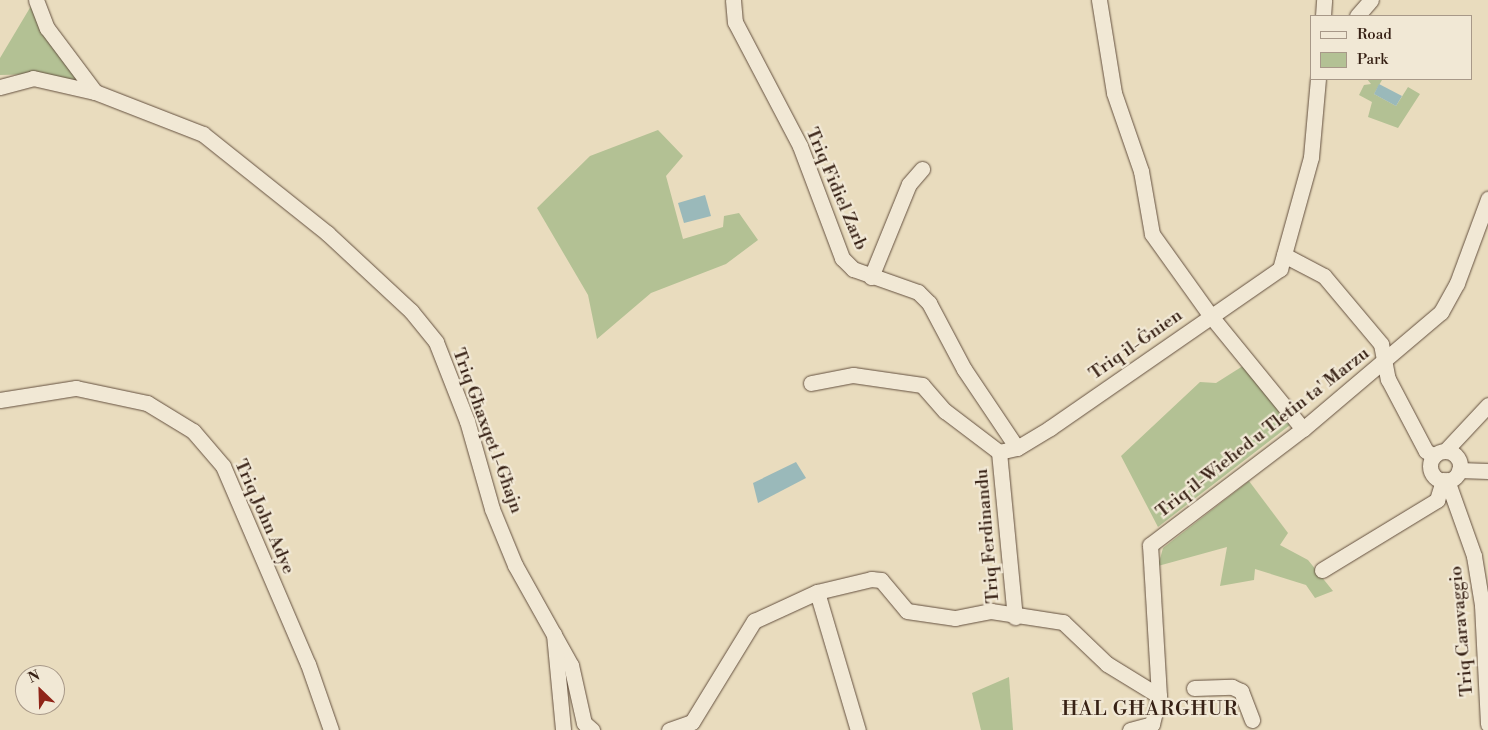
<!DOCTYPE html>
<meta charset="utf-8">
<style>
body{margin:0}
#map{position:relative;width:1488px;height:730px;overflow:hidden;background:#e9dcbe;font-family:"Libre Bodoni",serif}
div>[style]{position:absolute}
.green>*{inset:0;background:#b3c194}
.water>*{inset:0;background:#9ab9ba}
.roads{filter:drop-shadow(0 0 1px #64503f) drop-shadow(0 0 1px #64503f)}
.minor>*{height:15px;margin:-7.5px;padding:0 7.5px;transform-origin:7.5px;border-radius:7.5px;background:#f1e8d5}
.minor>.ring{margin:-7.5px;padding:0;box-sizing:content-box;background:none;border:15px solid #f1e8d5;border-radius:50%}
span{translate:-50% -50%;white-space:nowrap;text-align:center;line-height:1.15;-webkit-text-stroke:4.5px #f1e8d5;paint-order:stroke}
.street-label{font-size:18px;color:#372115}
.quarter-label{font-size:20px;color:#372115;letter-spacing:1px}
.legend{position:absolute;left:1310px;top:15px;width:162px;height:65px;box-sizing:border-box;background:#f1e8d5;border:1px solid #a79888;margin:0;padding:6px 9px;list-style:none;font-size:15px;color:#372115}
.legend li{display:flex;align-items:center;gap:10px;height:25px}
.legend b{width:25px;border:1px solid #a79888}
.north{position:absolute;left:15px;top:665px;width:50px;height:50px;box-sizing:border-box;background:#f1e8d5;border:1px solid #a79888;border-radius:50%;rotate:336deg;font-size:14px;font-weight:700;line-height:20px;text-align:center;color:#372115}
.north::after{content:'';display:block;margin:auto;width:18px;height:22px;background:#8f2418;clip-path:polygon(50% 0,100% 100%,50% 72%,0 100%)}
</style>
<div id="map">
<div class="green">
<div style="clip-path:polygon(31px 6px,42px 32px,80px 83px,40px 74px,0 75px,0 58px)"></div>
<div style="clip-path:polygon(1367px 79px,1382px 80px,1374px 94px,1396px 106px,1408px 87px,1420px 94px,1398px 128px,1368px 117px,1372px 102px,1359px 95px,1364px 85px,1371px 84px)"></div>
<div style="clip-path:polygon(658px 130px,683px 156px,666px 176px,683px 239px,723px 227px,724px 216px,739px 213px,758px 240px,726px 264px,651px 293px,597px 339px,588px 295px,537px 208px,590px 156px)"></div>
<div style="clip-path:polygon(1246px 364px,1290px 425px,1158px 527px,1121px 456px,1200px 382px,1216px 383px)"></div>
<div style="clip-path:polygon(1249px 481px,1288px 533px,1280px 545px,1308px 560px,1333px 591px,1315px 598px,1306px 585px,1255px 569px,1254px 580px,1220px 586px,1227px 547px,1158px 566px,1163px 548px)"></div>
<div style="clip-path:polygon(1009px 677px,1013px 730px,981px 730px,972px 693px)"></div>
</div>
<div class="water">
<div style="clip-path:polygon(1379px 84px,1402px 96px,1396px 106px,1374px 94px)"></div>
<div style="clip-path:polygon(705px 195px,711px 216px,684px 223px,678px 203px)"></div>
<div style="clip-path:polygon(796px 462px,806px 478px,758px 503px,753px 483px)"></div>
</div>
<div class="roads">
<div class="minor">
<div style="left:36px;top:0;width:30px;rotate:69deg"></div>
<div style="left:47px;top:28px;width:80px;rotate:53.1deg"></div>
<div style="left:733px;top:0;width:22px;rotate:85deg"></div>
<div style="left:735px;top:22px;width:140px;rotate:62.3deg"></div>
<div style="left:800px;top:146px;width:120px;rotate:69.4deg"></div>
<div style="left:842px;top:258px;width:16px;rotate:45deg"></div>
<div style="left:853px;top:269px;width:69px;rotate:19.5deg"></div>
<div style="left:918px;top:292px;width:16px;rotate:45deg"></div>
<div style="left:929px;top:303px;width:75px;rotate:62.1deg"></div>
<div style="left:964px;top:369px;width:95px;rotate:56.1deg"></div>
<div style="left:1099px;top:0;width:94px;rotate:80.8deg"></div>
<div style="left:1114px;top:93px;width:83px;rotate:70.9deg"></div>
<div style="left:1141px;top:171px;width:64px;rotate:80.1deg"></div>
<div style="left:1152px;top:234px;width:100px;rotate:54.4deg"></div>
<div style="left:1210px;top:315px;width:147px;rotate:50.8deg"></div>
<div style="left:1323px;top:16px;width:16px;rotate:-86deg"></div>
<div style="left:1357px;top:16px;width:21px;rotate:-49deg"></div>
<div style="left:0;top:87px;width:34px;rotate:-15deg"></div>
<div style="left:33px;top:78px;width:64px;rotate:12.7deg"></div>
<div style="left:95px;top:92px;width:116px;rotate:21.3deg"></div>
<div style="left:203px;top:134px;width:159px;rotate:38.6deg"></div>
<div style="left:327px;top:233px;width:115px;rotate:42.9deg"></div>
<div style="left:411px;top:311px;width:40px;rotate:51deg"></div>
<div style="left:436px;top:342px;width:85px;rotate:68.6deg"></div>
<div style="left:467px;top:421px;width:91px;rotate:74.1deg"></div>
<div style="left:492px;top:509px;width:61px;rotate:67.7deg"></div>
<div style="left:515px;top:565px;width:115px;rotate:60.8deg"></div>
<div style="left:571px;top:665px;width:59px;rotate:77.4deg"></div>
<div style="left:584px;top:723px;width:11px;rotate:41deg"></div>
<div style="left:1284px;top:255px;width:45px;rotate:27.7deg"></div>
<div style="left:1324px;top:276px;width:89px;rotate:50deg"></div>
<div style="left:1381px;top:344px;width:36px;rotate:79deg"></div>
<div style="left:1388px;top:379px;width:81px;rotate:62.2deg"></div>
<div style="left:1426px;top:451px;width:9px;rotate:32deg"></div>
<div style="left:871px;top:277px;width:100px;rotate:-67.8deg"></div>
<div style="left:909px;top:184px;width:20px;rotate:-49deg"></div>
<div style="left:811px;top:383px;width:43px;rotate:-10.8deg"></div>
<div style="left:853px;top:375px;width:70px;rotate:8.2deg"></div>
<div style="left:922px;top:385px;width:35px;rotate:49deg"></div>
<div style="left:945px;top:411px;width:68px;rotate:37.2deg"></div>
<div style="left:0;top:400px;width:77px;rotate:-9deg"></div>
<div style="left:76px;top:388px;width:73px;rotate:11.9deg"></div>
<div style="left:147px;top:403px;width:54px;rotate:31.3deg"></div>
<div style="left:193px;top:431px;width:46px;rotate:49.4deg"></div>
<div style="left:223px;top:466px;width:215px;rotate:66.8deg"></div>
<div style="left:308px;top:664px;width:70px;rotate:70.8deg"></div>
<div style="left:1445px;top:451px;width:63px;rotate:-46.9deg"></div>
<div class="ring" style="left:1430px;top:451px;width:15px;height:15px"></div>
<div style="left:999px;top:452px;width:18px;rotate:-13deg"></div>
<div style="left:1017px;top:448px;width:39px;rotate:-31deg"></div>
<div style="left:1050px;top:428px;width:280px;rotate:-34.7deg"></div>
<div style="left:1280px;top:269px;width:116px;rotate:-74.5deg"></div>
<div style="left:1311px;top:157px;width:78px;rotate:-84.9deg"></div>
<div style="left:999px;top:452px;width:166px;rotate:84.5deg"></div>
<div style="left:1459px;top:470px;width:29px;rotate:2deg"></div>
<div style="left:1447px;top:480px;width:81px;rotate:70.4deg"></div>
<div style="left:1474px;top:556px;width:50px;rotate:80.7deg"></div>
<div style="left:1482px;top:605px;width:119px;rotate:87.1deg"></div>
<div style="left:1322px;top:570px;width:135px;rotate:-31.3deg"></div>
<div style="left:1437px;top:500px;width:21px;rotate:-73deg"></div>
<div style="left:817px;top:592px;width:144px;rotate:73.5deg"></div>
<div style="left:554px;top:634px;width:96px;rotate:84.6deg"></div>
<div style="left:1194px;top:688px;width:38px;rotate:-2deg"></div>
<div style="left:1232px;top:687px;width:10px;rotate:24deg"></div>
<div style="left:1241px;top:691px;width:31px;rotate:69deg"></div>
<div style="left:1152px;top:724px;width:29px;rotate:-76deg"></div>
<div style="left:1159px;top:696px;width:151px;rotate:-93.4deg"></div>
<div style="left:1150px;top:545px;width:192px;rotate:-37.2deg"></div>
<div style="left:1303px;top:429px;width:181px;rotate:-40.3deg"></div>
<div style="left:1441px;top:312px;width:33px;rotate:-61deg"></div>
<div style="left:1457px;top:283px;width:90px;rotate:-69.7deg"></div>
<div style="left:669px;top:730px;width:24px;rotate:-19deg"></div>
<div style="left:692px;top:722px;width:119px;rotate:-58.5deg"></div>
<div style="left:754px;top:621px;width:69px;rotate:-24.7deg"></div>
<div style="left:817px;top:592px;width:56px;rotate:-13.5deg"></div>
<div style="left:871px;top:579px;width:10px;rotate:6deg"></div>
<div style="left:881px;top:580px;width:40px;rotate:50deg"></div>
<div style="left:907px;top:611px;width:49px;rotate:8.3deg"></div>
<div style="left:955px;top:618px;width:37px;rotate:-11deg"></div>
<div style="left:991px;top:611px;width:73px;rotate:8.7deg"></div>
<div style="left:1063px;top:622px;width:61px;rotate:43.7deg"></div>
<div style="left:1107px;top:664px;width:61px;rotate:31.6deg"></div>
<div style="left:1130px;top:730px;width:23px;rotate:-15deg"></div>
</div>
</div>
<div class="street-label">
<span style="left:836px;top:189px;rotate:67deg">Triq Fidiel Zarb</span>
<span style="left:1136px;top:345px;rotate:-35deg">Triq il-Ġnien</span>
<span style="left:487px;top:431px;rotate:70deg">Triq Għaxqet l-Għajn</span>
<span style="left:1263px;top:433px;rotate:-38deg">Triq il-Wieħed u Tletin ta' Marzu</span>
<span style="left:264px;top:517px;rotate:66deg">Triq John Adye</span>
<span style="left:988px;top:536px;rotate:-95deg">Triq Ferdinandu</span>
<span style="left:1462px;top:631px;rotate:-95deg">Triq Caravaggio</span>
</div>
<div class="quarter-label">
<span style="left:1150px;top:709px">ĦAL GĦARGĦUR</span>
</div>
<ul class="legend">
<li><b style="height:6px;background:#f1e8d5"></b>Road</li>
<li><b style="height:14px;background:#b3c194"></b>Park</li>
</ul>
<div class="north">N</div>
</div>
